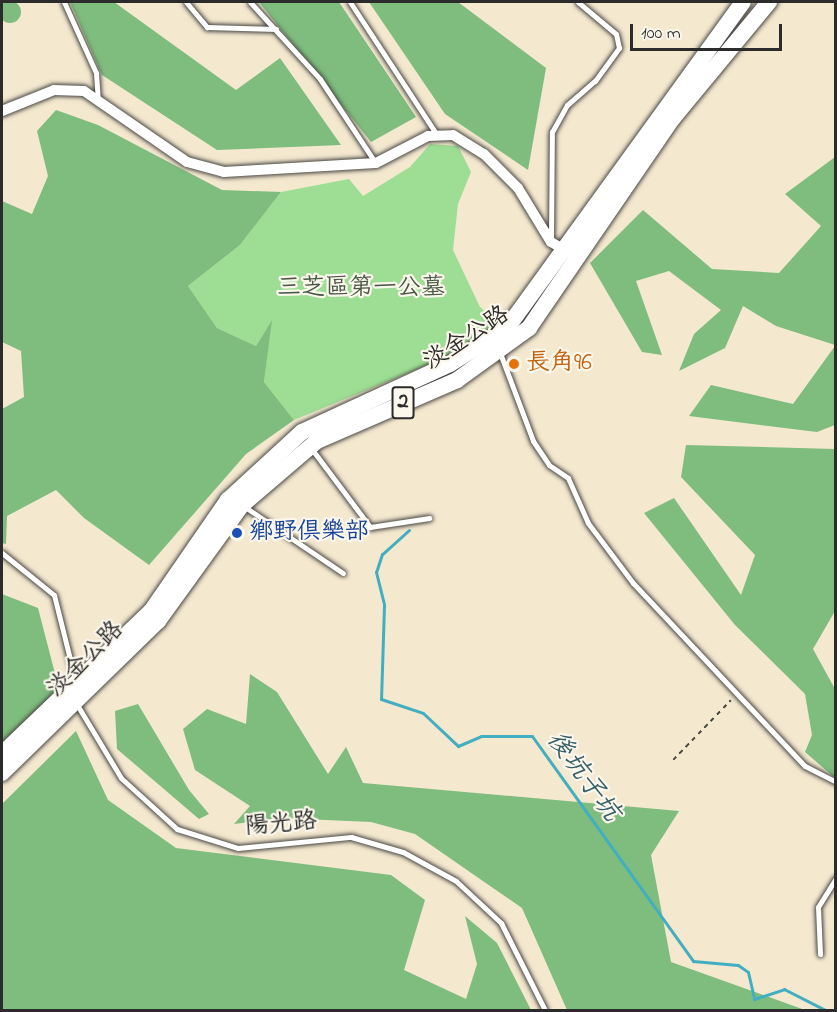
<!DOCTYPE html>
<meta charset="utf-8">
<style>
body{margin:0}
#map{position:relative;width:837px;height:1012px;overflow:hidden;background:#f4e8cf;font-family:"Indie Flower","LXGW WenKai TC",sans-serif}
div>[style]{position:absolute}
.green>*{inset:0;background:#9ede94}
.forest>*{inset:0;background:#7ebd7e}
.round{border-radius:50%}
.stream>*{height:3px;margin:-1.5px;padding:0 1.5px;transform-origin:1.5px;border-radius:1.5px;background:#42aec1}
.path>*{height:1.5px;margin-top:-0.75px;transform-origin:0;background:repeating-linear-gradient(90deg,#494744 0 4.5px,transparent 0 9px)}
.roads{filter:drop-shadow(0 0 2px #494744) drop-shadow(0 0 2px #494744)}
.service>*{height:5px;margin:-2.5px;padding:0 2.5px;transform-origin:2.5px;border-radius:2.5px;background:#fff}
.minor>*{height:10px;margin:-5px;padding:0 5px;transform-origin:5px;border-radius:5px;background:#fff}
.primary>*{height:16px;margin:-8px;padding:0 8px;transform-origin:8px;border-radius:8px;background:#fff}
.dots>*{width:16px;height:16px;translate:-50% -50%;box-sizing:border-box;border:3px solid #fbf7ec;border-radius:50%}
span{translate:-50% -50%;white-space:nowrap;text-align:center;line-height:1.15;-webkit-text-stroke:4.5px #fbf7ec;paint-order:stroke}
.shield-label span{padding:2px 4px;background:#fbf7ec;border:2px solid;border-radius:4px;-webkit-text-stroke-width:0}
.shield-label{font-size:22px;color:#2b2b2b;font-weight:700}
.park-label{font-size:24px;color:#485845}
.street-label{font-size:24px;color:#2b2b2b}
.food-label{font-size:24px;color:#c56008}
.left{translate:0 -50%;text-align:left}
.transit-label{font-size:24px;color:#164399}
.water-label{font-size:26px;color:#345f67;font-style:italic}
.frame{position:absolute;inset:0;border:3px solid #2b2b2b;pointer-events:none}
.scale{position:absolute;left:630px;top:24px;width:152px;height:27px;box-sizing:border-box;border:3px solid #2b2b2b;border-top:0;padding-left:8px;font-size:18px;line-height:21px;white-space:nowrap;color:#2b2b2b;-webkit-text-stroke:4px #fbf7ec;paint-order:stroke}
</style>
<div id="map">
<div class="green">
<div style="clip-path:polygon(430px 144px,458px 146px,471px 172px,458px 204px,453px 250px,480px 307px,500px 324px,440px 360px,294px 420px,264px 382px,271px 322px,256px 346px,217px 328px,188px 286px,240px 245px,281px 192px,349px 179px,363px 196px,410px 167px)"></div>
</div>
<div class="forest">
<div class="round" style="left:-1px;top:1px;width:22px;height:22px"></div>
<div style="clip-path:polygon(70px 2px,114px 2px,236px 90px,280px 58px,341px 145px,217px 150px,102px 75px)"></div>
<div style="clip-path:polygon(259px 2px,339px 2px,416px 117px,371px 142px)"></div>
<div style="clip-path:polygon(369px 2px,458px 2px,546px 68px,528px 170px,445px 114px)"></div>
<div style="clip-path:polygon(56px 110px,98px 125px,222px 190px,281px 192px,240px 245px,188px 286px,217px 328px,256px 346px,272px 320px,264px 382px,294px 420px,246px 454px,149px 565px,84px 518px,56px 490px,7px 516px,6px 544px,2px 543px,2px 409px,24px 397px,21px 351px,2px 342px,2px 201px,32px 214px,48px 176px,37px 131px)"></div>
<div style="clip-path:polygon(835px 157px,835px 345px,776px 326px,743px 306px,725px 348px,679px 371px,694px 334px,721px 310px,669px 271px,636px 281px,662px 355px,642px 352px,590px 263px,643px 210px,712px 269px,779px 273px,821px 226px,785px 194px)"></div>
<div style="clip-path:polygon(835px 346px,835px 425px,817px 432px,689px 416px,711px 385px,793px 404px)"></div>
<div style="clip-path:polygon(686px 445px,835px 449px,835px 611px,813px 649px,835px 689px,835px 778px,805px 752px,812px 735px,805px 694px,735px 625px,644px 513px,674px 498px,741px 595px,755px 555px,681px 477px)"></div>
<div style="clip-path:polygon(2px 594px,38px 608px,59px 689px,2px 744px)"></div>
<div style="clip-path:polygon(250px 674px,277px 692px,328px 774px,346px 747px,363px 783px,679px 811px,651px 855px,671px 962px,805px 1010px,567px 1010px,522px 908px,415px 834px,371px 822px,281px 818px,234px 824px,250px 806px,195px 770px,183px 729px,207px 709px,246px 724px)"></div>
<div style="clip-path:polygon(138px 704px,189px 790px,209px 814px,199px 819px,117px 749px,115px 711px)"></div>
<div style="clip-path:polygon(76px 731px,108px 800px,176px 848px,391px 875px,425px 900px,404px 970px,466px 999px,477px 964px,465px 916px,497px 943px,531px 1010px,2px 1010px,2px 804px)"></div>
</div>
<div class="stream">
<div style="left:409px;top:530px;width:36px;rotate:138deg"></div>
<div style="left:382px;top:554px;width:19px;rotate:108deg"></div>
<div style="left:376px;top:572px;width:34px;rotate:76deg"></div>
<div style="left:384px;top:605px;width:94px;rotate:91.8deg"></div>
<div style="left:381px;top:699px;width:44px;rotate:18.4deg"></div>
<div style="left:423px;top:713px;width:48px;rotate:43.3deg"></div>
<div style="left:458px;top:746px;width:25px;rotate:-23deg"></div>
<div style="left:481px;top:736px;width:51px"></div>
<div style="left:532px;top:736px;width:277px;rotate:54.4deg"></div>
<div style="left:693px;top:961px;width:45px;rotate:5.1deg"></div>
<div style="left:738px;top:965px;width:12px;rotate:35deg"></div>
<div style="left:748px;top:972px;width:28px;rotate:77deg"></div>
<div style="left:754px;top:999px;width:32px;rotate:-18deg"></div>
<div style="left:784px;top:989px;width:46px;rotate:27.1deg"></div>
</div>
<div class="path">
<div style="left:673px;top:760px;width:83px;rotate:-46deg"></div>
</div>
<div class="roads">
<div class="service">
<div style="left:64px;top:2px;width:78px;rotate:65.7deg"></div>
<div style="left:96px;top:73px;width:28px;rotate:86deg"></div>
<div style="left:186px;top:2px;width:33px;rotate:50deg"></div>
<div style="left:207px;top:27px;width:69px;rotate:1.7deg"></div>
<div style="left:250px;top:2px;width:104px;rotate:47.7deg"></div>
<div style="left:320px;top:79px;width:100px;rotate:56.5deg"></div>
<div style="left:350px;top:2px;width:159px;rotate:56.8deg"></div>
<div style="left:551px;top:237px;width:105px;rotate:-89.5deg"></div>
<div style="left:552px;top:132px;width:31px;rotate:-61deg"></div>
<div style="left:567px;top:105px;width:37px;rotate:-41deg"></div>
<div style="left:595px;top:81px;width:41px;rotate:-54deg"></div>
<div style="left:619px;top:48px;width:14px;rotate:-102deg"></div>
<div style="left:616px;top:34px;width:50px;rotate:-139.9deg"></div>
<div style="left:500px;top:353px;width:94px;rotate:69.4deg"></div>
<div style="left:533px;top:441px;width:29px;rotate:56deg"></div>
<div style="left:549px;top:465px;width:23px;rotate:34deg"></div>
<div style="left:568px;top:478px;width:49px;rotate:66deg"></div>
<div style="left:588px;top:523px;width:75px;rotate:53.1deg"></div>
<div style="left:633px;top:583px;width:251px;rotate:46.8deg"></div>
<div style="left:805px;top:766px;width:35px;rotate:27deg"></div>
<div style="left:311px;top:448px;width:99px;rotate:53.2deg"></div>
<div style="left:370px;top:527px;width:60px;rotate:-8.7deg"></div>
<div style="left:245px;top:507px;width:118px;rotate:34deg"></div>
<div style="left:2px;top:553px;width:67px;rotate:38.9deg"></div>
<div style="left:54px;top:595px;width:87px;rotate:76deg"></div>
<div style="left:76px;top:703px;width:87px;rotate:59deg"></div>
<div style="left:121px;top:778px;width:76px;rotate:42.3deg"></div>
<div style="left:177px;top:829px;width:64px;rotate:17.3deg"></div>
<div style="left:238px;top:848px;width:114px;rotate:-5.6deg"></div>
<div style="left:351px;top:837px;width:54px;rotate:16.1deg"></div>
<div style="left:403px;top:852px;width:60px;rotate:28.7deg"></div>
<div style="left:456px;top:881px;width:62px;rotate:43deg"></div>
<div style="left:501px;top:923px;width:97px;rotate:63.2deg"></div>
<div style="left:820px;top:954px;width:47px;rotate:-92.4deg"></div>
<div style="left:818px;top:907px;width:34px;rotate:-58deg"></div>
</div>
<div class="minor">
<div style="left:2px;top:111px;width:56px;rotate:-22deg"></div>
<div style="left:54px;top:90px;width:30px;rotate:2deg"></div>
<div style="left:84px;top:91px;width:125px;rotate:34.6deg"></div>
<div style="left:187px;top:162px;width:38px;rotate:15deg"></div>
<div style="left:224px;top:172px;width:152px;rotate:-3.4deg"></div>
<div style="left:376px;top:163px;width:59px;rotate:-27.4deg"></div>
<div style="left:428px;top:136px;width:25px;rotate:-2deg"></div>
<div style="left:453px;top:135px;width:36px;rotate:32deg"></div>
<div style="left:484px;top:154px;width:48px;rotate:45deg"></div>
<div style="left:518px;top:188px;width:63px;rotate:58.6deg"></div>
<div style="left:551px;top:242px;width:20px;rotate:30deg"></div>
</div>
<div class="primary">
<div style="left:2px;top:754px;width:208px;rotate:-43.8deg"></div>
<div style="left:152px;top:610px;width:134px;rotate:-55.4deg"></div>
<div style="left:228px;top:500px;width:100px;rotate:-42.6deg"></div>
<div style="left:302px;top:432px;width:163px;rotate:-24.7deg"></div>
<div style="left:450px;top:364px;width:67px;rotate:-32.3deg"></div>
<div style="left:507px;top:328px;width:402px;rotate:-54.1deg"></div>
<div style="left:2px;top:773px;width:218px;rotate:-44.3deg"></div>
<div style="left:158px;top:621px;width:143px;rotate:-54.1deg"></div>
<div style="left:242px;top:505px;width:99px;rotate:-40.5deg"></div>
<div style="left:317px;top:441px;width:153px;rotate:-23.5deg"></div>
<div style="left:457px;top:380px;width:89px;rotate:-35.8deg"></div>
<div style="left:529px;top:328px;width:255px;rotate:-55.6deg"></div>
<div style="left:673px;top:118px;width:151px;rotate:-50.4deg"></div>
</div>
</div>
<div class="dots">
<div style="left:514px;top:364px;background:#e8710a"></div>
<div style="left:237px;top:533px;background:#1a4fb4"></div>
</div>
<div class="shield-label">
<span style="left:403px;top:403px">2</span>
</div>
<div class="park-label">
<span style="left:361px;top:289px">三芝區第一公墓</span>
</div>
<div class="street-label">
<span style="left:467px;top:339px;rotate:-33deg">淡金公路</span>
<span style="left:86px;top:660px;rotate:-45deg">淡金公路</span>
<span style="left:281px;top:825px;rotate:-5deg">陽光路</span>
</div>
<div class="food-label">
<span class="left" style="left:526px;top:364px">長角96</span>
</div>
<div class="transit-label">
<span class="left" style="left:249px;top:533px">鄉野俱樂部</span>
</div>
<div class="water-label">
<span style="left:582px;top:777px;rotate:54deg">後坑子坑</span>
</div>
<div class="frame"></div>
<div class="scale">100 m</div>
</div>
